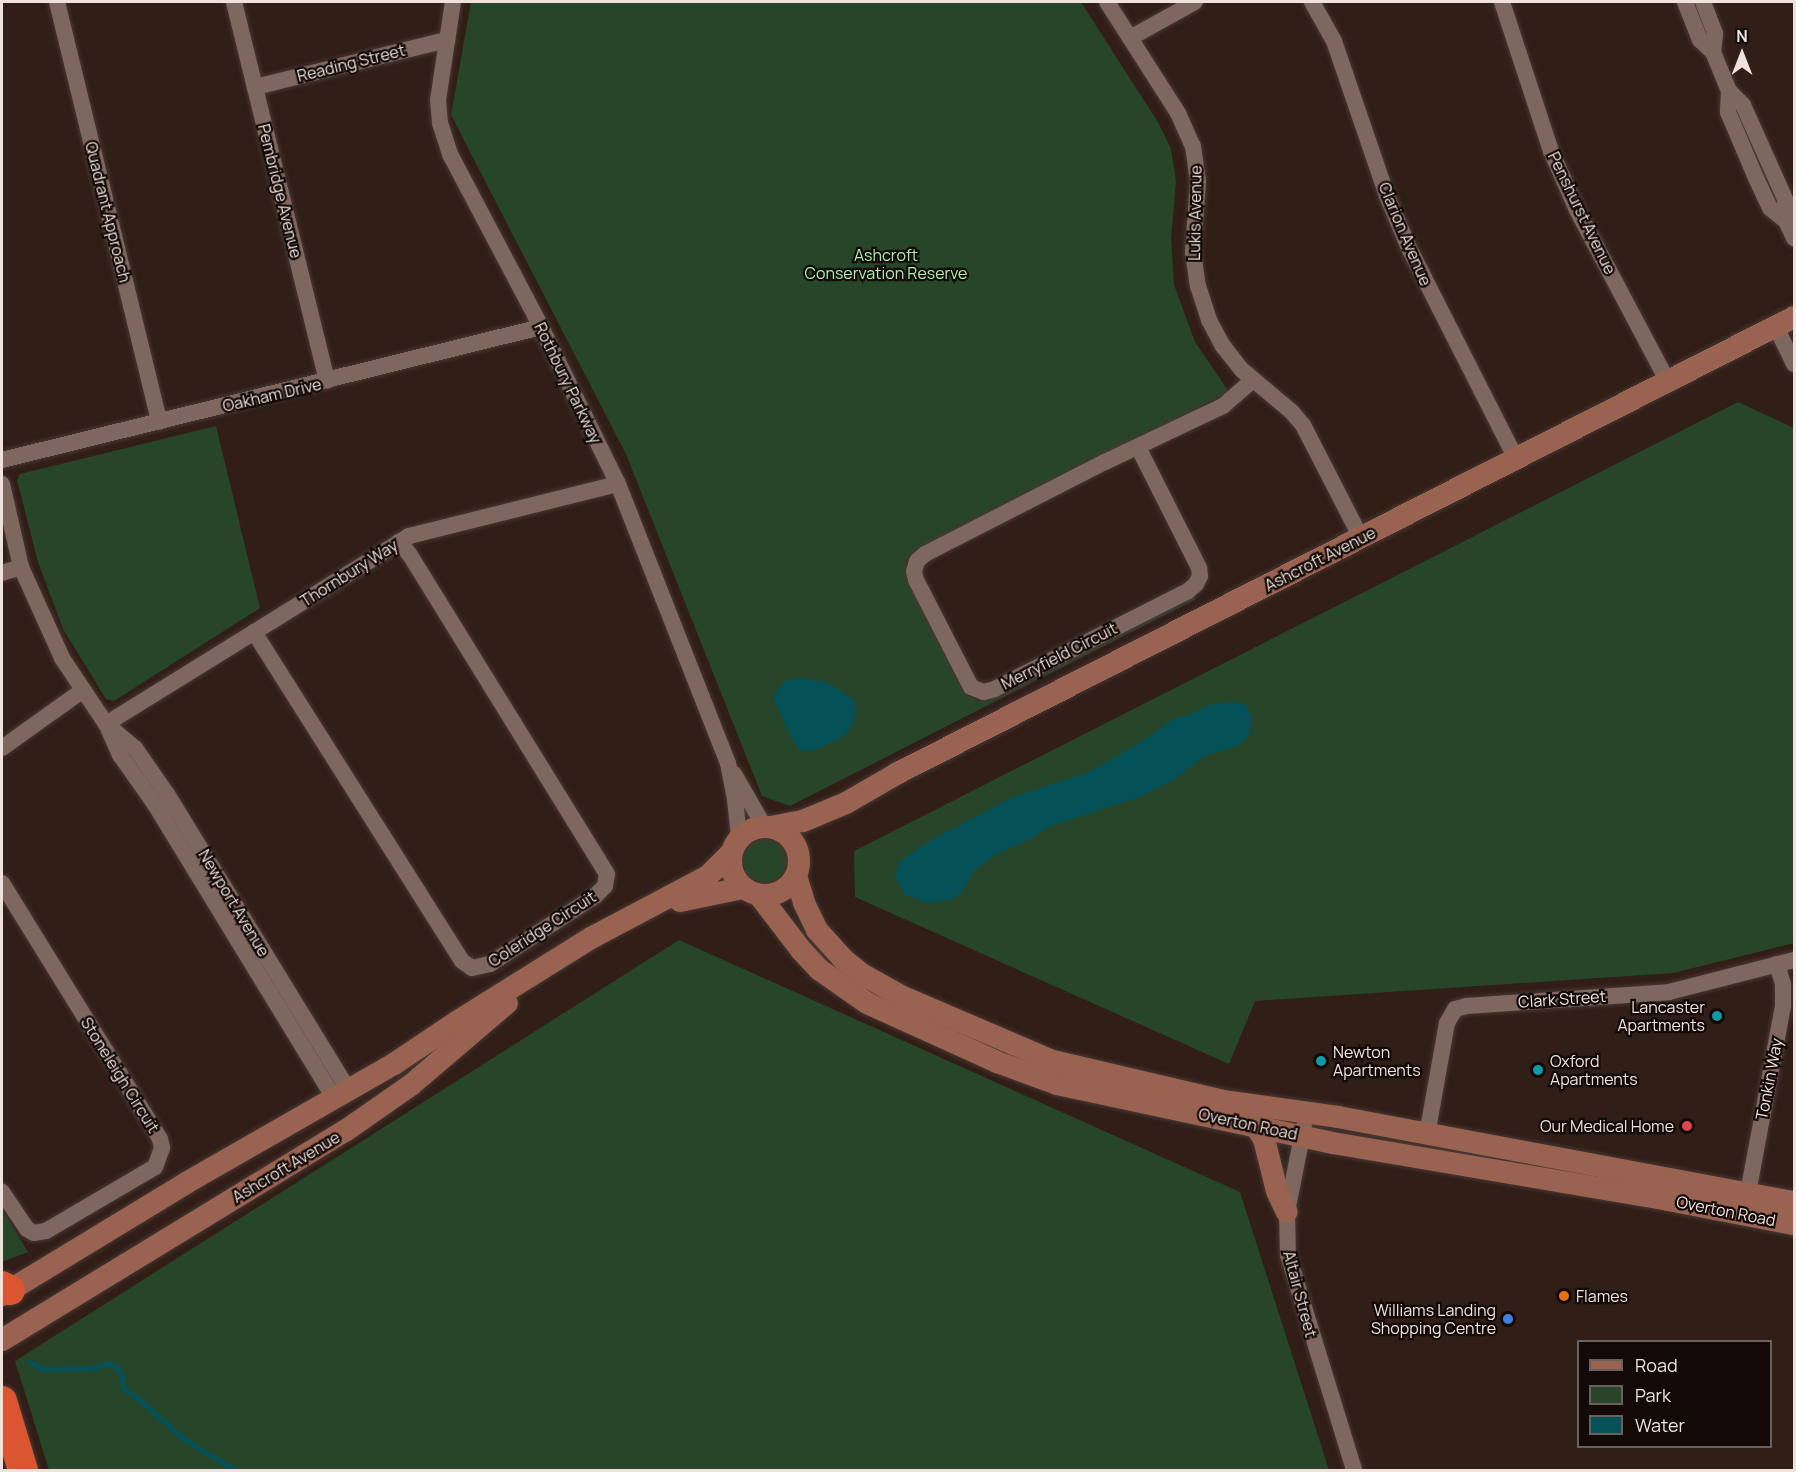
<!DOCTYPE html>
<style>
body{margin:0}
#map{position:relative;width:1796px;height:1472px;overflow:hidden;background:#311e17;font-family:Manrope,sans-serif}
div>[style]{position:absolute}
.green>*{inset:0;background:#274629}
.round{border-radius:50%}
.water>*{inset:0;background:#045258}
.stream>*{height:4.5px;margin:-2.25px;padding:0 2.25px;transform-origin:2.25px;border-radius:2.25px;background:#045258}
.roads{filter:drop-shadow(0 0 2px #473833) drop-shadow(0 0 2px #473833)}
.street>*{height:16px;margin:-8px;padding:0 8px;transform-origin:8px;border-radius:8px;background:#7e675e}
.secondary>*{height:22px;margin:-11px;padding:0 11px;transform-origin:11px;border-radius:11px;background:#9a6250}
.secondary>.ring{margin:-11px;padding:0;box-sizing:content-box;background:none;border:22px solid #9a6250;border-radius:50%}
.highway>*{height:30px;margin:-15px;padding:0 15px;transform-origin:15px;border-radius:15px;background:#dc5531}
.dots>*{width:16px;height:16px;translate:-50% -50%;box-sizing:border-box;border:3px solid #130a07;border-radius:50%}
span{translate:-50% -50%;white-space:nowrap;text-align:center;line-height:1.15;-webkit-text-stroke:4.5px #130a07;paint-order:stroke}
.street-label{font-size:16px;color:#efe2dd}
.park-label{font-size:16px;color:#aaefac}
.poi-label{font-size:16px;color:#efe2dd}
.right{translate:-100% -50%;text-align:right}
.left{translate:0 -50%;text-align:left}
.frame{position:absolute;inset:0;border:3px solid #efe2dd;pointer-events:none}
.legend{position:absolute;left:1577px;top:1340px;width:195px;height:108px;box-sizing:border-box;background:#130a07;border:2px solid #6b605d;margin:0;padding:8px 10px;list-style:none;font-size:18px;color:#efe2dd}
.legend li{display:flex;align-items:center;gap:12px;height:30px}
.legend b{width:30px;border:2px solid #6b605d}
.north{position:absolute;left:1712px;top:24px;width:60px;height:60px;-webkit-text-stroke:4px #130a07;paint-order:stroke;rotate:0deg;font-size:16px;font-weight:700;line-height:24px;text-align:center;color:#efe2dd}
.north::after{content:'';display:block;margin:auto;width:21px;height:27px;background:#efe2dd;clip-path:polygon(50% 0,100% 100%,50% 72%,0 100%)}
</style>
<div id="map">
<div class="green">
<div style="clip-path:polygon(471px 2px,1081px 2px,1159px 124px,1171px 149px,1176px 182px,1171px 238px,1174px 285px,1195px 342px,1229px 392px,912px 554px,906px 561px,906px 572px,968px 695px,979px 701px,988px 699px,1193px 595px,1196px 599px,790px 806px,762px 796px,626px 454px,451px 115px)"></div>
<div style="clip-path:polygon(1738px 402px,1794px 428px,1794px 943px,1673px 973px,1255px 1001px,1229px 1064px,855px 897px,854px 851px)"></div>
<div style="clip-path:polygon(216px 426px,260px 608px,114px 701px,106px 699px,63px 629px,38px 562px,17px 480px,20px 474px)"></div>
<div class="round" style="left:743px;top:839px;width:44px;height:44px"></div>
<div style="clip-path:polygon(679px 940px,1240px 1192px,1329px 1470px,49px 1470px,15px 1361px)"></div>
<div style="clip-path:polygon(2px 1209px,28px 1252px,2px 1262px)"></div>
</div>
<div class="water">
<div style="clip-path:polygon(799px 678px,827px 682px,854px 700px,856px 712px,852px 726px,843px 737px,813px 751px,800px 750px,793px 741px,773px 698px,784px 681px)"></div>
<div style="clip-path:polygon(1233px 702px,1246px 705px,1252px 717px,1249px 736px,1239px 745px,1205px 756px,1172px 781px,1142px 796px,1048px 827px,1032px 838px,995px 855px,975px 870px,962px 892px,954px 899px,927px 903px,904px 894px,895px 875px,900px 861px,933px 839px,1013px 797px,1089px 772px,1141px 742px,1175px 718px,1189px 715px,1211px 704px)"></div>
</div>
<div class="stream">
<div style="left:30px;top:1362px;width:15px;rotate:28deg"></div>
<div style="left:43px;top:1369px;width:50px;rotate:-1.1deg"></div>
<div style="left:93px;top:1368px;width:17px;rotate:-17deg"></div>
<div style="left:109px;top:1363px;width:9px;rotate:27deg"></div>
<div style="left:117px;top:1367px;width:9px;rotate:58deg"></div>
<div style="left:122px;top:1375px;width:13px;rotate:81deg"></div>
<div style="left:124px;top:1388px;width:24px;rotate:36deg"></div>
<div style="left:143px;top:1402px;width:54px;rotate:42deg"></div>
<div style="left:183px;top:1438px;width:61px;rotate:31.6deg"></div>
</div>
<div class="roads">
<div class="street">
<div style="left:57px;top:2px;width:432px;rotate:76.3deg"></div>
<div style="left:234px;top:2px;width:390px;rotate:76.2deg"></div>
<div style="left:453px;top:2px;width:99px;rotate:98.7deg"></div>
<div style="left:438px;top:100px;width:23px;rotate:85deg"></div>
<div style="left:440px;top:123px;width:35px;rotate:72deg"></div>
<div style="left:451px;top:156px;width:193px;rotate:62.2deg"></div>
<div style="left:541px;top:327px;width:175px;rotate:63.9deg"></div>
<div style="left:618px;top:484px;width:300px;rotate:68.5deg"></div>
<div style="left:728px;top:763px;width:37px;rotate:79deg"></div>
<div style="left:735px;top:799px;width:39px;rotate:84deg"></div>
<div style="left:1107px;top:2px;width:132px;rotate:57.4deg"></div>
<div style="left:1178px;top:113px;width:36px;rotate:66deg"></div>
<div style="left:1193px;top:146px;width:35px;rotate:82deg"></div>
<div style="left:1198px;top:181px;width:71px;rotate:94deg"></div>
<div style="left:1193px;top:252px;width:34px;rotate:82deg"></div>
<div style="left:1198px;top:286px;width:36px;rotate:72deg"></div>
<div style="left:1209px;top:320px;width:30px;rotate:62deg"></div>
<div style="left:1223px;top:346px;width:31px;rotate:52deg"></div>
<div style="left:1242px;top:370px;width:65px;rotate:40deg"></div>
<div style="left:1292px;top:412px;width:17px;rotate:50deg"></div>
<div style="left:1303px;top:425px;width:127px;rotate:62.8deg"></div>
<div style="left:1312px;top:2px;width:45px;rotate:60.6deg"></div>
<div style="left:1334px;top:41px;width:164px;rotate:71.1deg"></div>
<div style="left:1387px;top:196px;width:56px;rotate:67.1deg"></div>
<div style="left:1409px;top:248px;width:237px;rotate:63.1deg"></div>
<div style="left:1502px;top:2px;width:157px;rotate:71.8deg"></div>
<div style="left:1551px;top:151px;width:64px;rotate:66.2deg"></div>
<div style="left:1577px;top:210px;width:195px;rotate:62.1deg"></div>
<div style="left:1685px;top:2px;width:41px;rotate:68.5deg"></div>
<div style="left:1700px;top:40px;width:18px;rotate:43deg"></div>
<div style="left:1713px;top:52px;width:42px;rotate:67.7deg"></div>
<div style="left:1729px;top:91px;width:21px;rotate:93deg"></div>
<div style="left:1728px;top:112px;width:72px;rotate:67deg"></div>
<div style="left:1756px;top:178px;width:33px;rotate:65deg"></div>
<div style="left:1770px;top:208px;width:21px;rotate:39deg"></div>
<div style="left:1703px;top:2px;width:34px;rotate:69deg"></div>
<div style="left:1715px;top:34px;width:18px;rotate:96deg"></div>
<div style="left:1130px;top:38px;width:74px;rotate:-29deg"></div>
<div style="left:255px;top:87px;width:198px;rotate:-13.8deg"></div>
<div style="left:1729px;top:91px;width:20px;rotate:45deg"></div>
<div style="left:1743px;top:105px;width:103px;rotate:65.9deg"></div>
<div style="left:1785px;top:199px;width:22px;rotate:87deg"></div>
<div style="left:1786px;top:221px;width:19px;rotate:65deg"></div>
<div style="left:1776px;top:327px;width:41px;rotate:64.1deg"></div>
<div style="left:1138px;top:447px;width:136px;rotate:63.2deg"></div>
<div style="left:1199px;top:568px;width:8px;rotate:83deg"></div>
<div style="left:1200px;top:576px;width:9px;rotate:117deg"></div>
<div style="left:1196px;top:584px;width:11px;rotate:139deg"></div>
<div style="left:1188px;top:591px;width:216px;rotate:153.1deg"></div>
<div style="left:995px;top:689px;width:12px;rotate:166deg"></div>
<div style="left:983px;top:692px;width:13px;rotate:-157deg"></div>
<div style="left:971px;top:687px;width:120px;rotate:-117.2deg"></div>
<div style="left:916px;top:580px;width:9px;rotate:-103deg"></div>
<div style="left:914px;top:571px;width:10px;rotate:-73deg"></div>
<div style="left:917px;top:561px;width:11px;rotate:-41deg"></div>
<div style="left:925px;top:554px;width:202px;rotate:-27.1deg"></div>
<div style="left:1105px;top:462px;width:131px;rotate:-25.4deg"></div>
<div style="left:1223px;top:406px;width:40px;rotate:-41deg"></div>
<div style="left:2px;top:460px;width:555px;rotate:-13.86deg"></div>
<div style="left:2px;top:484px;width:85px;rotate:77.1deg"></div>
<div style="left:21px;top:567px;width:100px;rotate:65.7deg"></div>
<div style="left:62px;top:658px;width:79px;rotate:56.3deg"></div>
<div style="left:106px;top:724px;width:38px;rotate:40deg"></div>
<div style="left:135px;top:748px;width:56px;rotate:55.2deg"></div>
<div style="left:167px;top:794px;width:348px;rotate:58.5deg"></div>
<div style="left:2px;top:573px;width:20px;rotate:-18deg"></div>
<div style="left:254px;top:632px;width:389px;rotate:57.7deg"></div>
<div style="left:462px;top:961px;width:12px;rotate:35deg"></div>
<div style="left:472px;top:968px;width:18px;rotate:-13deg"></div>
<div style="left:490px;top:964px;width:125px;rotate:-32.9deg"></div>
<div style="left:595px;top:896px;width:14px;rotate:-45deg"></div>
<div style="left:605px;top:886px;width:12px;rotate:-81deg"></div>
<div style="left:607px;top:874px;width:376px;rotate:-121.7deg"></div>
<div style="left:409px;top:554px;width:16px;rotate:-128deg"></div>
<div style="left:106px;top:724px;width:357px;rotate:-31.8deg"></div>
<div style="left:409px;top:536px;width:215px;rotate:-14deg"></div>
<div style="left:108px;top:728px;width:30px;rotate:66deg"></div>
<div style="left:120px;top:755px;width:59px;rotate:54.7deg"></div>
<div style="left:154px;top:803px;width:347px;rotate:58.6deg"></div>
<div style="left:2px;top:748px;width:98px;rotate:-35.5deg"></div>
<div style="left:734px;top:774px;width:60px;rotate:60deg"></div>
<div style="left:2px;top:883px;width:301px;rotate:58.3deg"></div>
<div style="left:160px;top:1139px;width:9px;rotate:77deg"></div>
<div style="left:162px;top:1148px;width:20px;rotate:110deg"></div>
<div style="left:155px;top:1167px;width:126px;rotate:149.6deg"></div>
<div style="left:46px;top:1231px;width:12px;rotate:171deg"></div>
<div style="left:34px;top:1233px;width:8px;rotate:-150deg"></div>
<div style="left:27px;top:1229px;width:45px;rotate:-124deg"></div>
<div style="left:1304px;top:1126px;width:88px;rotate:101.2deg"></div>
<div style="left:1287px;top:1212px;width:43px;rotate:88.7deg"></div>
<div style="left:1288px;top:1255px;width:225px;rotate:72.9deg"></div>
<div style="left:1427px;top:1135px;width:114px;rotate:-79.9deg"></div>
<div style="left:1447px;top:1023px;width:16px;rotate:-60deg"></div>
<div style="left:1455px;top:1009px;width:11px;rotate:-15deg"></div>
<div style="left:1466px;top:1006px;width:203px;rotate:-3.9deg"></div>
<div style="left:1669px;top:992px;width:129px;rotate:-14.4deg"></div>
<div style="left:1748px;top:1193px;width:190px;rotate:-79.4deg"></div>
<div style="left:1783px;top:1006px;width:22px;rotate:-90deg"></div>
<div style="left:1783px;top:984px;width:21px;rotate:-107deg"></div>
</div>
<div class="secondary">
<div class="ring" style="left:731px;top:827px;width:46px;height:46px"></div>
<div style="left:771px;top:827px;width:33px;rotate:-11deg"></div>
<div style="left:803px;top:821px;width:47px;rotate:-22.7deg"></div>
<div style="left:846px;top:803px;width:60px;rotate:-30deg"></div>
<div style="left:898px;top:773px;width:1005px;rotate:-26.97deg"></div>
<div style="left:796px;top:876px;width:28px;rotate:73deg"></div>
<div style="left:804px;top:903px;width:30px;rotate:64deg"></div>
<div style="left:817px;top:930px;width:39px;rotate:48deg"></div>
<div style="left:843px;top:959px;width:22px;rotate:39deg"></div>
<div style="left:860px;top:973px;width:47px;rotate:29.3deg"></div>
<div style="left:901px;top:996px;width:165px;rotate:23.2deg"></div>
<div style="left:1053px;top:1061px;width:175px;rotate:13.2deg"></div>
<div style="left:1223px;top:1101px;width:116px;rotate:7.9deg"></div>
<div style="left:1338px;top:1117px;width:464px;rotate:10.6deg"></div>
<div style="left:759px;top:895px;width:71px;rotate:52.5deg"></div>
<div style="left:802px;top:951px;width:26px;rotate:47deg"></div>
<div style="left:820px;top:970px;width:57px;rotate:35.1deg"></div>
<div style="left:867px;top:1003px;width:143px;rotate:24.4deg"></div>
<div style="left:997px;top:1062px;width:64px;rotate:20.1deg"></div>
<div style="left:1057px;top:1084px;width:282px;rotate:12.1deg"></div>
<div style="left:1333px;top:1143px;width:341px;rotate:9.6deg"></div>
<div style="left:1669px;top:1200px;width:127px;rotate:10.9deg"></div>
<div style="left:680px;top:901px;width:64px;rotate:-11.7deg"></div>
<div style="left:1255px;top:1125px;width:17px;rotate:57deg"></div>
<div style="left:1264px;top:1139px;width:54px;rotate:76deg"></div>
<div style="left:1277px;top:1191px;width:23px;rotate:65deg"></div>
<div style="left:2px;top:1295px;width:215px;rotate:-31.3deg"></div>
<div style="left:186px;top:1183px;width:240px;rotate:-29.8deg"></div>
<div style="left:394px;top:1064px;width:77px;rotate:-33.9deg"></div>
<div style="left:458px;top:1021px;width:157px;rotate:-32deg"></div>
<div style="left:591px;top:938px;width:132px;rotate:-27.9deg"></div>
<div style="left:708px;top:876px;width:33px;rotate:-45deg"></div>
<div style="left:2px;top:1340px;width:402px;rotate:-31.4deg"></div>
<div style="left:345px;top:1131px;width:80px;rotate:-34.9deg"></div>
<div style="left:411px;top:1085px;width:126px;rotate:-40.5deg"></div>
</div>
<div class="highway">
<div style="left:2px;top:1286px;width:9px;rotate:27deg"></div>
<div style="left:2px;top:1401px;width:72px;rotate:73.1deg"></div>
</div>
</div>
<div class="dots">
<div style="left:1717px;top:1016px;background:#0f9aa8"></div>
<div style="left:1321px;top:1061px;background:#0f9aa8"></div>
<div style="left:1538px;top:1070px;background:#0f9aa8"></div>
<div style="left:1687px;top:1126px;background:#e0444e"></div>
<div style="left:1564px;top:1296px;background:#e8710a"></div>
<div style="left:1508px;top:1319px;background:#3f7fe0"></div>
</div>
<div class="street-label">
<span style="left:351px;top:63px;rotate:-14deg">Reading Street</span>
<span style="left:280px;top:191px;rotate:76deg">Pembridge Avenue</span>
<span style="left:108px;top:212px;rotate:76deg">Quadrant Approach</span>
<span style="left:1195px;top:213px;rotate:-89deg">Lukis Avenue</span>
<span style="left:1582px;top:213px;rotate:64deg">Penshurst Avenue</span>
<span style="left:1405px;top:234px;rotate:67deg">Clarion Avenue</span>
<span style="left:568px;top:383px;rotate:64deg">Rothbury Parkway</span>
<span style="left:272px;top:395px;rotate:-13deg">Oakham Drive</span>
<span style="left:1320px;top:559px;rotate:-27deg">Ashcroft Avenue</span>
<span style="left:349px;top:573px;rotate:-32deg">Thornbury Way</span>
<span style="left:1059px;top:656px;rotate:-27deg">Merryfield Circuit</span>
<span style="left:234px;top:903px;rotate:59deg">Newport Avenue</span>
<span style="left:542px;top:929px;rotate:-33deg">Coleridge Circuit</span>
<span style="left:1562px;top:999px;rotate:-4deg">Clark Street</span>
<span style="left:120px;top:1075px;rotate:58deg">Stoneleigh Circuit</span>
<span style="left:1769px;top:1079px;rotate:-79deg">Tonkin Way</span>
<span style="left:1248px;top:1124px;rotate:12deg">Overton Road</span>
<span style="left:286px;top:1167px;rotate:-31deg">Ashcroft Avenue</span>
<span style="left:1726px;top:1211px;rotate:11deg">Overton Road</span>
<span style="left:1300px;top:1294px;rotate:75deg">Altair Street</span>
</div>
<div class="park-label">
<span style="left:886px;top:264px">Ashcroft<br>Conservation Reserve</span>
</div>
<div class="poi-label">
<span class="right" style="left:1705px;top:1016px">Lancaster<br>Apartments</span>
<span class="left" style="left:1333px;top:1061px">Newton<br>Apartments</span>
<span class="left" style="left:1550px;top:1070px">Oxford<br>Apartments</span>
<span class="right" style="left:1674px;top:1126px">Our Medical Home</span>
<span class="left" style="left:1576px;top:1296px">Flames</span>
<span class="right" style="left:1496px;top:1319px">Williams Landing<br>Shopping Centre</span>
</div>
<div class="frame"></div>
<ul class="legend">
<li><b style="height:8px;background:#9a6250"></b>Road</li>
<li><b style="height:16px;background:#274629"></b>Park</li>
<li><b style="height:16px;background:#045258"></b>Water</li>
</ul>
<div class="north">N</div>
</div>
